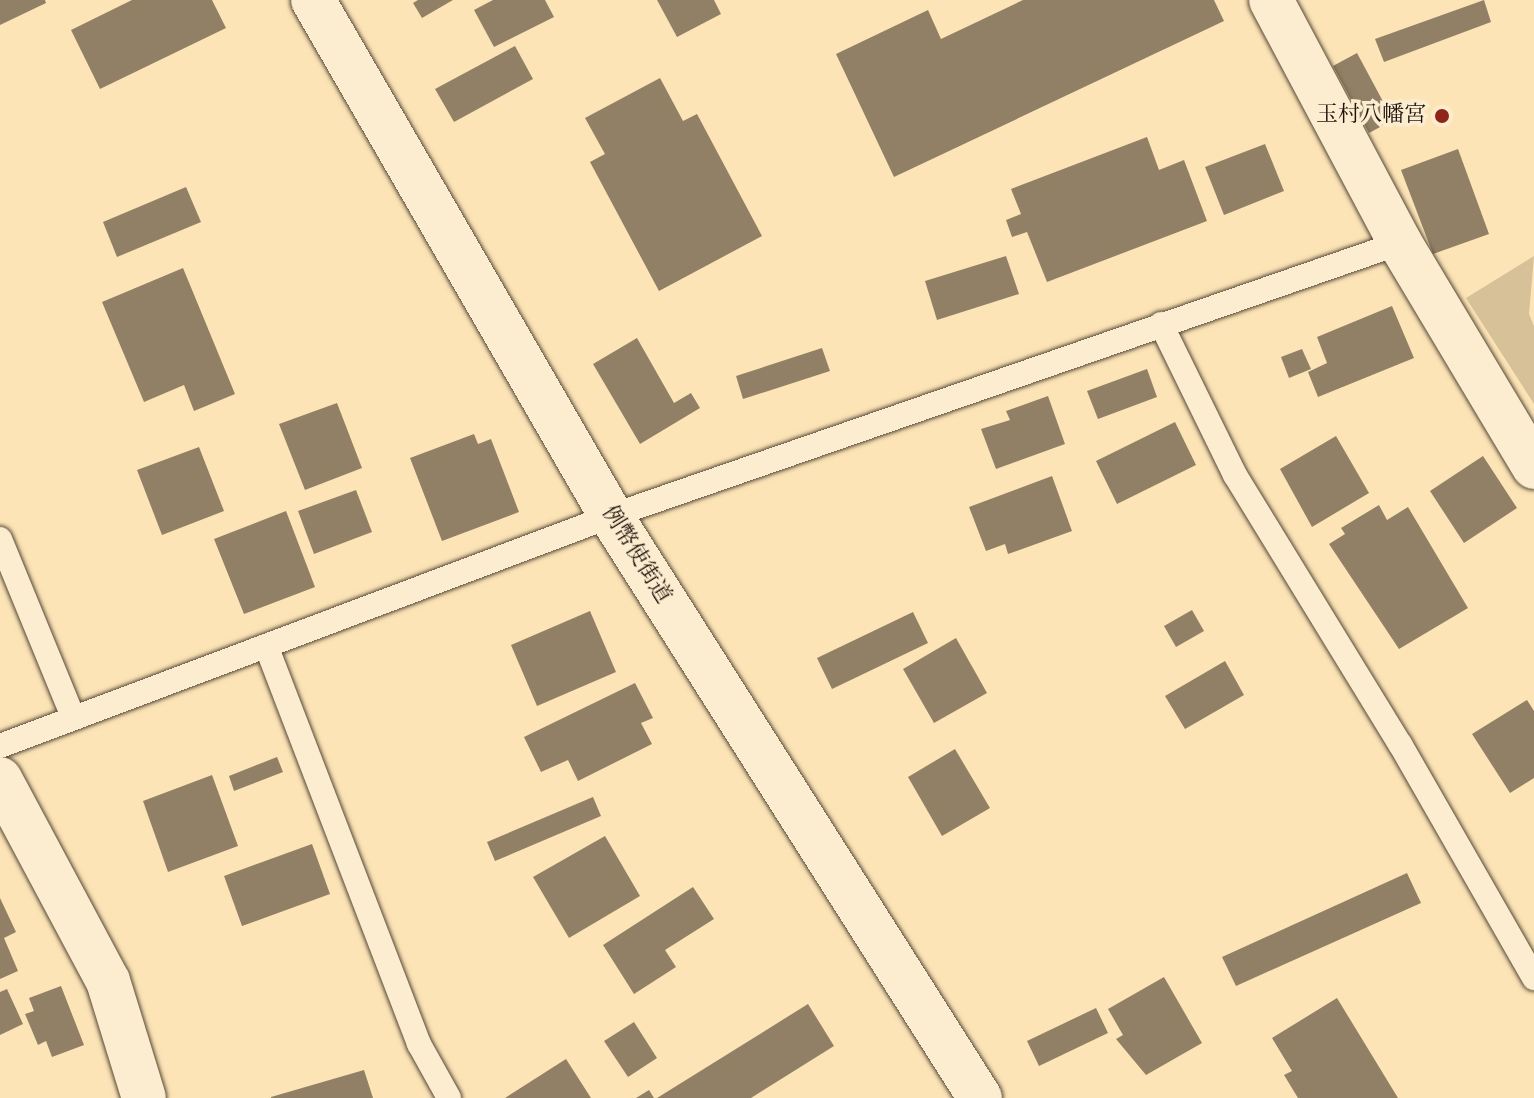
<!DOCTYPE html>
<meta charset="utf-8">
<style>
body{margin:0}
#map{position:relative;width:1534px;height:1098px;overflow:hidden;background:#fce4b6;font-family:"Old Standard TT","Noto Serif JP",serif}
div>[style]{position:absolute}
.green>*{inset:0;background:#d6c199}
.building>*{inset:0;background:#918065}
.roads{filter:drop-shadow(0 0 2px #564837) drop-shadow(0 0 2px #564837)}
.lane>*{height:24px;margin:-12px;padding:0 12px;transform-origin:12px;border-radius:12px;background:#fdedd0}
.street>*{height:44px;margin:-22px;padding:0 22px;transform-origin:22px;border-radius:22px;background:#fdedd0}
.secondary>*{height:44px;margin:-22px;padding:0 22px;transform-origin:22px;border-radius:22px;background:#fdedd0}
.dots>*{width:22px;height:22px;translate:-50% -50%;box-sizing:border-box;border:4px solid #fdedd0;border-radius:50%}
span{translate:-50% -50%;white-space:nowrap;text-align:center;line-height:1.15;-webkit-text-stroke:7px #fdedd0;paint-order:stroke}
.poi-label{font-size:22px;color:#1e140d}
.right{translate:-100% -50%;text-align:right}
.street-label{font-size:22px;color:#1e140d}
</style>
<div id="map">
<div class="green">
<div style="clip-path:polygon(1534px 256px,1529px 314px,1534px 326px,1534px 404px,1466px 298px)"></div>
</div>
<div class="building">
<div style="clip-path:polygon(0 0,45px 0,46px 3px,0 25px)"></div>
<div style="clip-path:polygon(132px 0,212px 0,226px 28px,100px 89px,71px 30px)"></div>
<div style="clip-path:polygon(418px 0,453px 0,422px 18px,413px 3px)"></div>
<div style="clip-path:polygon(493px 0,545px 0,554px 17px,494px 47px,474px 10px)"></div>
<div style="clip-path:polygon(657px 0,714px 0,721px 14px,677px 37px)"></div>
<div style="clip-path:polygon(1023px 0,1214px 0,1224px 21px,894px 177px,836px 54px,928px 10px,941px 39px)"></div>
<div style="clip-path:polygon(1484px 0,1491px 22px,1384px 62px,1375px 39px)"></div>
<div style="clip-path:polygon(515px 46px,533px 79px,454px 122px,435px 89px)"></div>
<div style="clip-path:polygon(1357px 53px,1393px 120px,1369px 133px,1333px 66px)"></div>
<div style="clip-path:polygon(660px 78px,683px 121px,697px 114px,762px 236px,659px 291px,590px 162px,605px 154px,585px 118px)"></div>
<div style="clip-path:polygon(1147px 137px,1159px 170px,1184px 160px,1207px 221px,1047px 282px,1027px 232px,1012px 237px,1006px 220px,1021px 214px,1011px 189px)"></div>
<div style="clip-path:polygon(1265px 144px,1284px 191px,1224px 215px,1205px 167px)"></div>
<div style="clip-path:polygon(1458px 149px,1489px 234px,1433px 254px,1401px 170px)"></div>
<div style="clip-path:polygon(186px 187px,201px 222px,117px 257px,103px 222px)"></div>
<div style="clip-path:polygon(1006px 256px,1019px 294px,937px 320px,925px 281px)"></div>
<div style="clip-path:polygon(183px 268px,235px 394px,194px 411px,184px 385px,144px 402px,102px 302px)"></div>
<div style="clip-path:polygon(1392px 306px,1414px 358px,1318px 397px,1308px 372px,1327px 363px,1317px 337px)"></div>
<div style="clip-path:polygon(637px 338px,674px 403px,691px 393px,700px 408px,640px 444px,593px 364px)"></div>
<div style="clip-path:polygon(822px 348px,830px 371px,743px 399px,736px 376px)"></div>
<div style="clip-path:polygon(1302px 349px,1311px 369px,1289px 378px,1281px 357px)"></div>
<div style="clip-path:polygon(1147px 369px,1157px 397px,1098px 419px,1087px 391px)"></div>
<div style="clip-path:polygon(1048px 396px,1065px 444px,996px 469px,981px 429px,1010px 420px,1006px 411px)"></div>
<div style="clip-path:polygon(337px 403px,362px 468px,305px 490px,279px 424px)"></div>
<div style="clip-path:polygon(1175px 422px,1196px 465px,1117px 504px,1096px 461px)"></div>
<div style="clip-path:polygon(474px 434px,478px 444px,491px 439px,519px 512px,442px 541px,410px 458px)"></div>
<div style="clip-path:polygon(1336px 436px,1369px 493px,1312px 527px,1280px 469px)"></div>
<div style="clip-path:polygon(199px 447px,224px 511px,162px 535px,137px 470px)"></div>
<div style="clip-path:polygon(1483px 456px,1517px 508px,1464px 543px,1430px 491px)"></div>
<div style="clip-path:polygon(1052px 476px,1072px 531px,1008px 554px,1005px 544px,986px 551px,969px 507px)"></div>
<div style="clip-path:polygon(356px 490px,372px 532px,314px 554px,298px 511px)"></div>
<div style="clip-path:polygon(1379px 505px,1387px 520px,1408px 507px,1468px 608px,1399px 649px,1329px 544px,1345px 534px,1341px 528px)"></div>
<div style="clip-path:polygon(286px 511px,315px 587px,244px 614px,214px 539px)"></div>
<div style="clip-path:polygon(1192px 610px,1204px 631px,1176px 647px,1164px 626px)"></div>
<div style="clip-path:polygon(590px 611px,616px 672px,537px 706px,511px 645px)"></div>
<div style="clip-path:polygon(913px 612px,928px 643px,832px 689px,817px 658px)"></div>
<div style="clip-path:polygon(956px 638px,987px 693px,934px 723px,903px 669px)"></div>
<div style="clip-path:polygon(1225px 661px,1244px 695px,1185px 729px,1165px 696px)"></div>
<div style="clip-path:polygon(635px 683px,653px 718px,641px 723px,652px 744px,578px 781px,568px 760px,541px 772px,524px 737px)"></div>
<div style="clip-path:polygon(1527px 700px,1534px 711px,1534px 778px,1510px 793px,1472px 734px)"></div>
<div style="clip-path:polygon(955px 749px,990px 808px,942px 836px,908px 777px)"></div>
<div style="clip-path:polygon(277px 757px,283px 772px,234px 791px,229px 776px)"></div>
<div style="clip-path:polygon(212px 775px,238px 846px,168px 872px,143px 801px)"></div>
<div style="clip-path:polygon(593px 797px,601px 816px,495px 861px,487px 842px)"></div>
<div style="clip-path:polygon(605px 836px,640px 896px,569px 938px,533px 877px)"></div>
<div style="clip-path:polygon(312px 844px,330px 894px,242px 926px,224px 876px)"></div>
<div style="clip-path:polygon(1407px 873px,1421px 903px,1236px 986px,1222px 957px)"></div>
<div style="clip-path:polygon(693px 887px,714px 919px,665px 950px,676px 967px,634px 994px,603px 945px)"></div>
<div style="clip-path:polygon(0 898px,16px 932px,4px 938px,18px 971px,0 979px)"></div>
<div style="clip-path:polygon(1164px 977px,1202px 1043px,1146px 1075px,1116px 1039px,1123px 1035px,1108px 1009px)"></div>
<div style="clip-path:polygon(61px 986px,84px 1045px,52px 1057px,46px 1041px,38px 1045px,25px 1014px,34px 1011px,29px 998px)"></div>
<div style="clip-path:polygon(7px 989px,23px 1024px,0 1035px,0 992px)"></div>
<div style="clip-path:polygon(1337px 998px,1398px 1098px,1298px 1098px,1284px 1075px,1292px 1071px,1272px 1038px)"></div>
<div style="clip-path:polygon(808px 1004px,834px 1046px,751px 1098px,657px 1098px)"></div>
<div style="clip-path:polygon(1096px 1008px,1108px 1033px,1039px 1066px,1027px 1041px)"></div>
<div style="clip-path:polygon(634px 1022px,657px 1058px,628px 1077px,604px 1041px)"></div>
<div style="clip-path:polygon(566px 1059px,591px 1098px,505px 1098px)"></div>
<div style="clip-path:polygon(364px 1070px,373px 1098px,271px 1098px,271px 1097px)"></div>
<div style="clip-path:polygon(649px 1090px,654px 1098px,636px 1098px)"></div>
</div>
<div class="roads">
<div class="lane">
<div style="left:1161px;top:324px;width:168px;rotate:63.9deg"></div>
<div style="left:1235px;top:475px;width:316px;rotate:58.5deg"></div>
<div style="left:1400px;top:744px;width:270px;rotate:60.2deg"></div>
<div style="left:0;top:539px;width:192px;rotate:67.7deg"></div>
<div style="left:267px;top:648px;width:424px;rotate:69deg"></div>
<div style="left:419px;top:1044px;width:62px;rotate:60.9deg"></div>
<div style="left:0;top:746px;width:653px;rotate:-20.63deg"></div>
<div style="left:611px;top:516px;width:835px;rotate:-19.09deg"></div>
</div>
<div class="street">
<div style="left:1271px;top:0;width:275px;rotate:62deg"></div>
<div style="left:1400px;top:243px;width:261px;rotate:59.1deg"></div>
<div style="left:0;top:779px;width:229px;rotate:61.9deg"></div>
<div style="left:108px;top:981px;width:122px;rotate:72.9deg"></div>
</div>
<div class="secondary">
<div style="left:313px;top:0;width:596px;rotate:59.99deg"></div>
<div style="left:611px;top:516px;width:689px;rotate:57.62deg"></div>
</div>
</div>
<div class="dots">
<div style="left:1442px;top:116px;background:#8f2418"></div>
</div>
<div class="poi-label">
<span class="right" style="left:1426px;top:116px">玉村八幡宮</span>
</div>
<div class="street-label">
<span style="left:636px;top:555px;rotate:58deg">例幣使街道</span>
</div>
</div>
